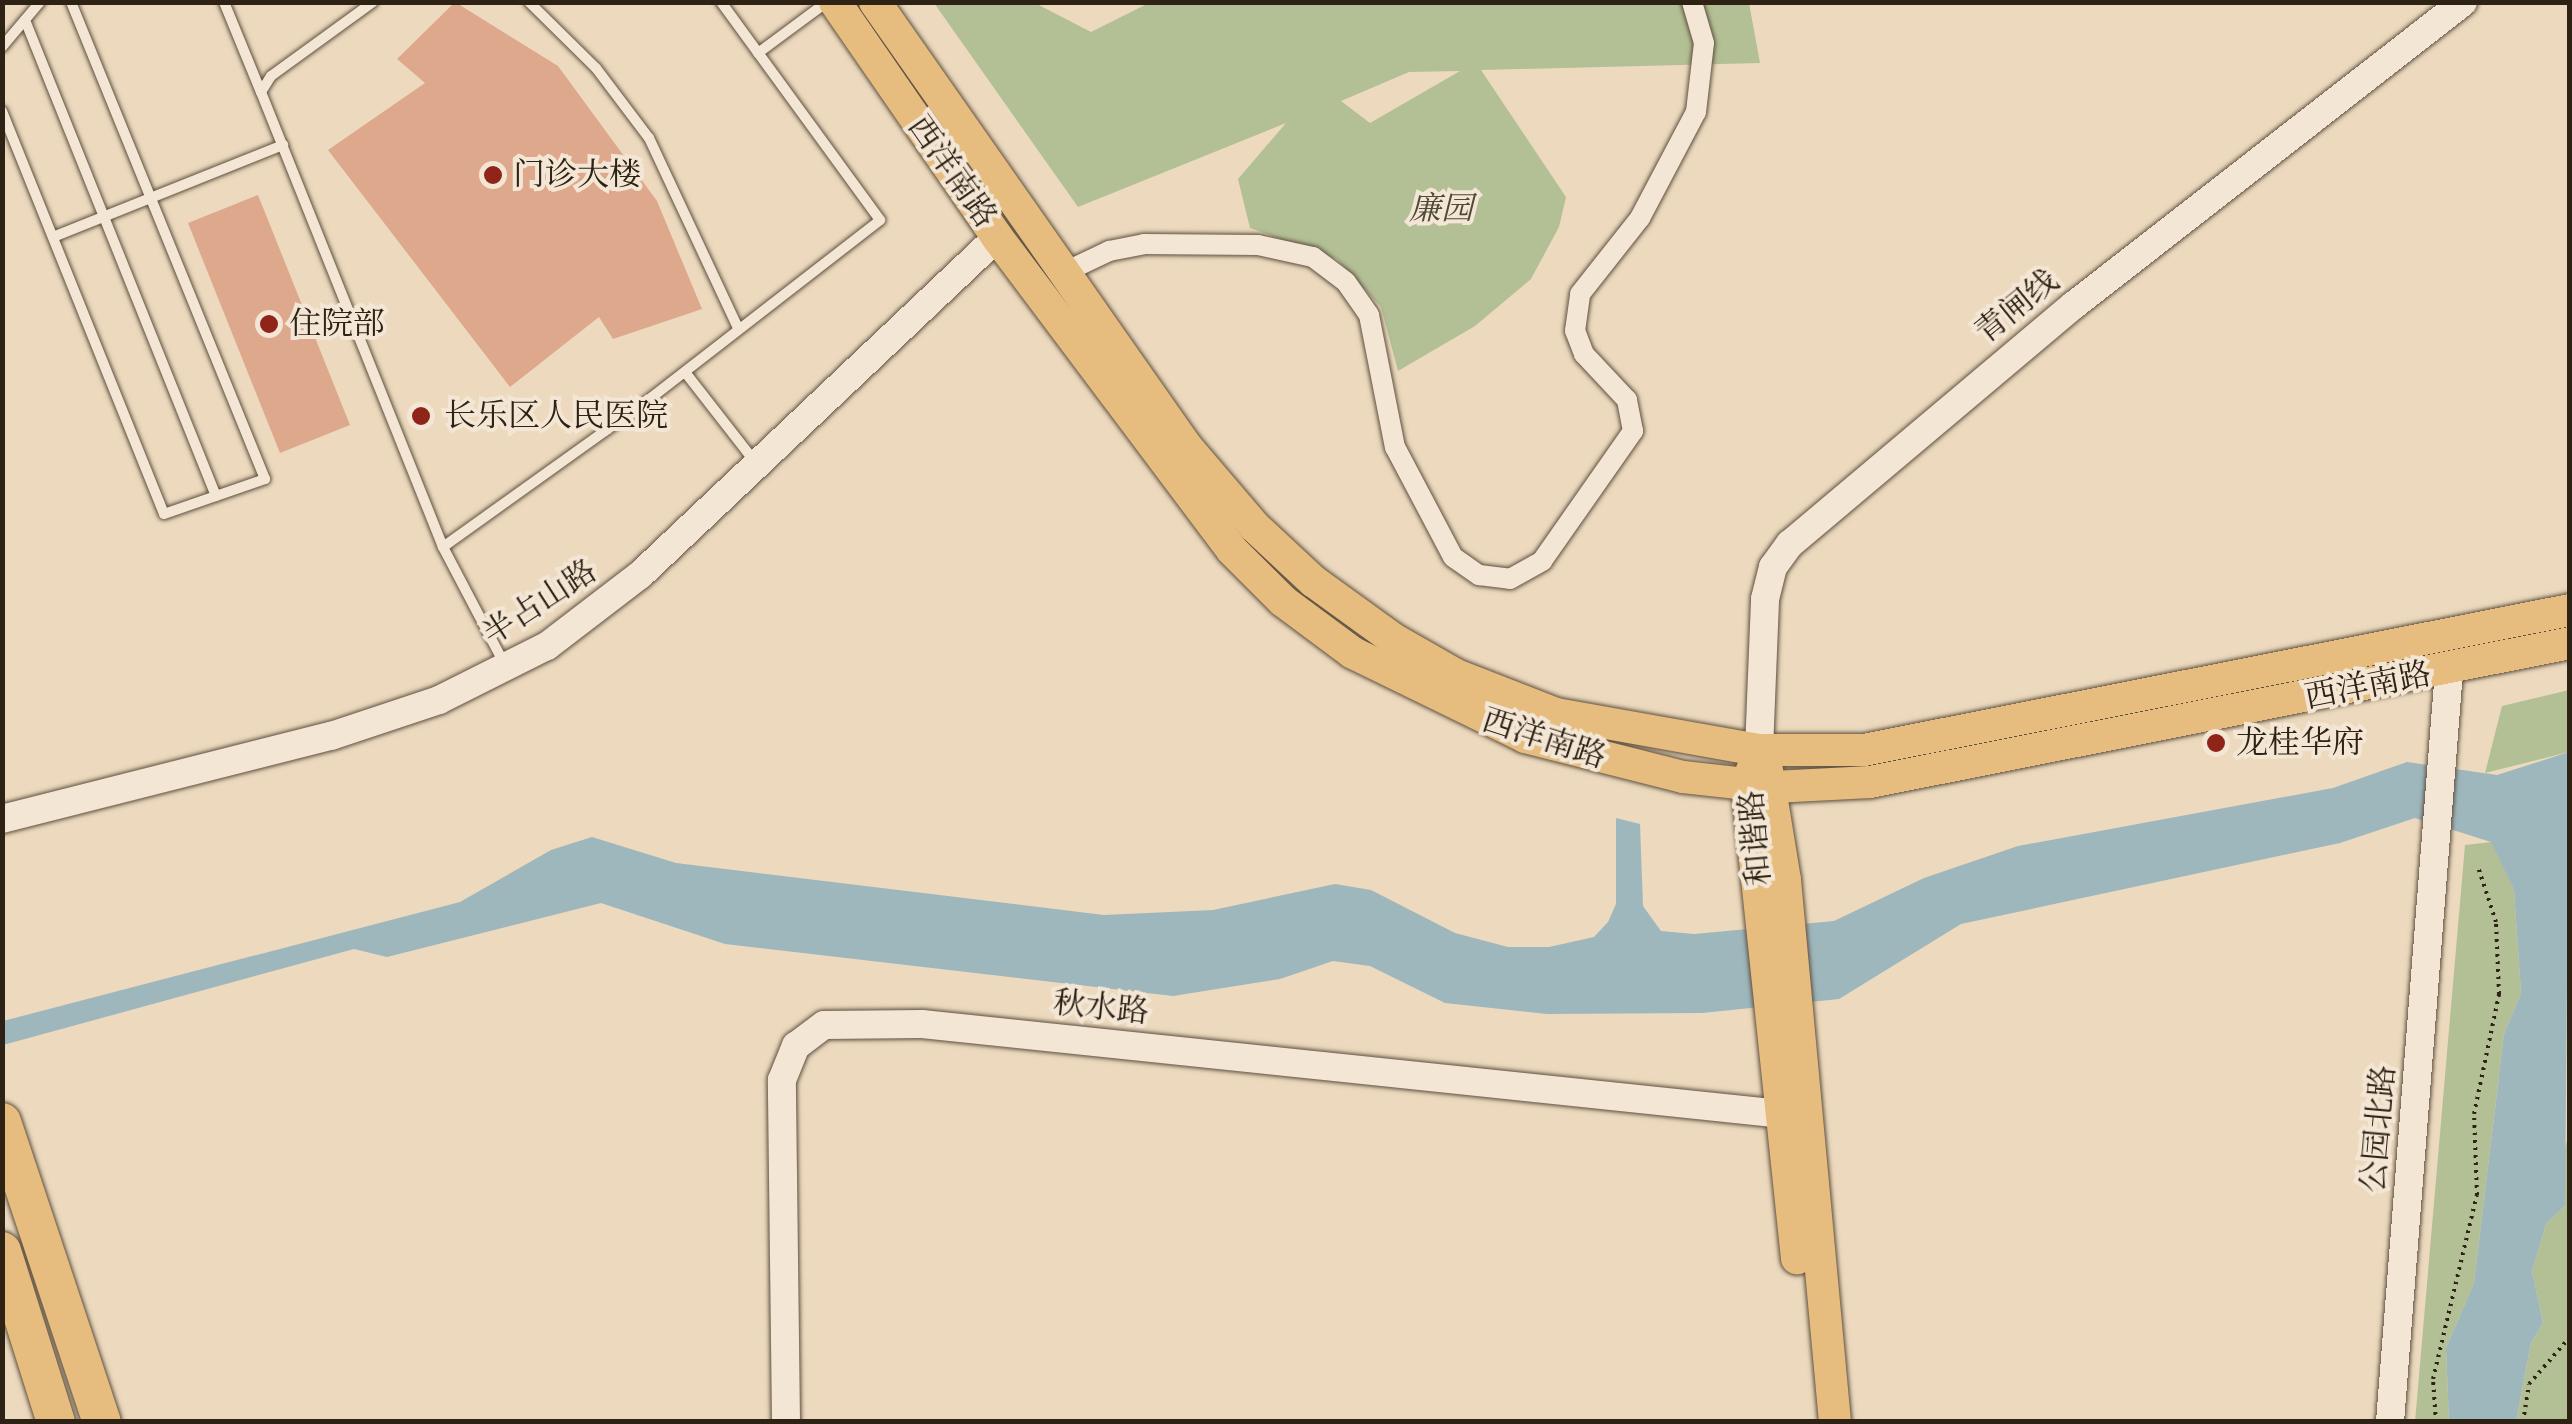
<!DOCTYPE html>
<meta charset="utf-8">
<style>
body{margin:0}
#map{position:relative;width:2572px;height:1424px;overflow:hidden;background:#ecd9be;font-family:"Libre Bodoni","Noto Serif SC",serif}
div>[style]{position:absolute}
.green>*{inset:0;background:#b3c095}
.water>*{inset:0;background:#9eb7bd}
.building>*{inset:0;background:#dea88c}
.path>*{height:4px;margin-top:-2px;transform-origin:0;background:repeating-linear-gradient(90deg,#2e2215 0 2.5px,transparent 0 7.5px)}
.roads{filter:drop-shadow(0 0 2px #5e503f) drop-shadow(0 0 2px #5e503f)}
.lane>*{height:10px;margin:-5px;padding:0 5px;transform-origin:5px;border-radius:5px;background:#f3e6d5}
.street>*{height:20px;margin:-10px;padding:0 10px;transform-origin:10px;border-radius:10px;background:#f3e6d5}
.secondary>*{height:28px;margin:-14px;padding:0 14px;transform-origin:14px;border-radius:14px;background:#f3e6d5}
.primary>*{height:32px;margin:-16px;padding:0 16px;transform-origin:16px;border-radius:16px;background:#e6bc7f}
.highway>*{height:38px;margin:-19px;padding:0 19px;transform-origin:19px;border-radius:19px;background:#e6bc7f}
.dots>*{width:28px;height:28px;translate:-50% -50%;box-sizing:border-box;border:5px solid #f3e6d5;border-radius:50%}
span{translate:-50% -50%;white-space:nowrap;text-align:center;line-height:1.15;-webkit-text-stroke:8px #f3e6d5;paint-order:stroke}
.street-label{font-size:32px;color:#2e2215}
.poi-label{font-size:32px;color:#2e2215}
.left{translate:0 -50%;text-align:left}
.park-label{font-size:32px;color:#4f4a35;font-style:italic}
.frame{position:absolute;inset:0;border:5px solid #2e2215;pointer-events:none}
</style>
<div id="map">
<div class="green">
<div style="clip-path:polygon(evenodd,1151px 2px,1749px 3px,1760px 63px,1481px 70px,1566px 197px,1559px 227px,1531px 279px,1475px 326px,1398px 371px,1381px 307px,1337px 259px,1250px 228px,1238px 179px,1286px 123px,1078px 207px,934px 3px,1035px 3px,1091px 32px,1151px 2px,1460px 71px,1370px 123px,1341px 101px,1409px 72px,1460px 71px)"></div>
<div style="clip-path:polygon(2569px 690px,2569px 752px,2485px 773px,2502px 706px)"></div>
<div style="clip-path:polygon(2492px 842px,2514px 890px,2521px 993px,2504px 1034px,2474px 1283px,2446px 1348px,2449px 1421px,2415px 1422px,2465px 845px)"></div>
<div style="clip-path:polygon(2569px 1133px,2569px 1421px,2516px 1421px,2531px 1343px,2543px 1323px,2532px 1271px,2546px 1224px,2565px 1206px,2562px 1159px)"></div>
</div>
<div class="water">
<div style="clip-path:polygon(2569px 752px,2565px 1206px,2546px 1224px,2532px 1271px,2543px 1323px,2531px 1343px,2516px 1421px,2449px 1421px,2446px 1348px,2474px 1283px,2504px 1034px,2521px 993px,2514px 890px,2491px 842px,2415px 818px,2340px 843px,1961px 924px,1839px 999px,1702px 1013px,1547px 1014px,1445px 1003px,1370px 966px,1333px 961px,1280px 979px,1173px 996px,725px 944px,601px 903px,387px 957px,354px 949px,3px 1045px,3px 1021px,460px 902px,551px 850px,592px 837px,676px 863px,1104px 915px,1213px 910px,1335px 884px,1371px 890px,1455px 933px,1508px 947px,1549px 947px,1594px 937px,1608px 922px,1616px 904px,1616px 818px,1640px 824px,1643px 906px,1661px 931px,1694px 934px,1834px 921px,1924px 878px,2018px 846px,2333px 788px,2407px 762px,2497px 775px)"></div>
</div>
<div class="building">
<div style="clip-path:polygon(455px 2px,558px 66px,657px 201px,702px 309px,613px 339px,599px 317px,510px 387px,328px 150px,425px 83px,397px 59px)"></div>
<div style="clip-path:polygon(258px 195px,350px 425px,280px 453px,188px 223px)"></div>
</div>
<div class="path">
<div style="left:2436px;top:1422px;width:43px;rotate:-94deg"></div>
<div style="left:2433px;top:1379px;width:189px;rotate:-76.6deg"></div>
<div style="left:2477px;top:1195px;width:81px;rotate:-92.1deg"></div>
<div style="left:2474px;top:1114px;width:123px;rotate:-78.2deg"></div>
<div style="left:2499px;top:994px;width:72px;rotate:-92.4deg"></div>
<div style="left:2496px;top:922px;width:58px;rotate:-108.1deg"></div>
<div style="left:2523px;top:1422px;width:38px;rotate:-81deg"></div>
<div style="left:2529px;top:1384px;width:62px;rotate:-48.9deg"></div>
</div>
<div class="roads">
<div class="lane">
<div style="left:224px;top:2px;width:97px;rotate:67.7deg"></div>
<div style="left:373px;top:2px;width:126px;rotate:144deg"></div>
<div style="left:271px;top:76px;width:19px;rotate:122deg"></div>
<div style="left:261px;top:92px;width:490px;rotate:68.2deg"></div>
<div style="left:443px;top:547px;width:131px;rotate:62.3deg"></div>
<div style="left:529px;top:2px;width:94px;rotate:44.6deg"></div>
<div style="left:596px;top:68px;width:88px;rotate:52.9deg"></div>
<div style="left:649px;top:138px;width:210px;rotate:64.9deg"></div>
<div style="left:25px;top:20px;width:513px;rotate:68.14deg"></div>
<div style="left:2px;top:47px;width:59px;rotate:-49.8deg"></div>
<div style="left:758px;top:53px;width:86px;rotate:-36.5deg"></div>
<div style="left:2px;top:111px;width:434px;rotate:68.1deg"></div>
<div style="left:164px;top:514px;width:107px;rotate:-19.1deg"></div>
<div style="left:265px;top:479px;width:515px;rotate:-112.13deg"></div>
<div style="left:53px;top:237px;width:248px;rotate:-21.8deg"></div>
<div style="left:685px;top:372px;width:114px;rotate:52.1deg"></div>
<div style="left:443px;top:547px;width:251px;rotate:-35.6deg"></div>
<div style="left:647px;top:401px;width:295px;rotate:-37.8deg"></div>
<div style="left:880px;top:220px;width:270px;rotate:-126.1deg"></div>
</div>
<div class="street">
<div style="left:1065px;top:272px;width:49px;rotate:-25.5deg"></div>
<div style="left:1109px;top:251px;width:36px;rotate:-11deg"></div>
<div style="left:1144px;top:244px;width:114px;rotate:0.5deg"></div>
<div style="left:1258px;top:245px;width:56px;rotate:12.3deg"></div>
<div style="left:1313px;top:257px;width:41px;rotate:37.1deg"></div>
<div style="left:1346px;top:282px;width:40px;rotate:55.1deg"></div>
<div style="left:1369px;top:315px;width:135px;rotate:78.9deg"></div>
<div style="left:1395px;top:447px;width:124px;rotate:62.2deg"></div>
<div style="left:1453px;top:557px;width:32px;rotate:35deg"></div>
<div style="left:1479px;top:575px;width:31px;rotate:7deg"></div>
<div style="left:1510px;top:579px;width:37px;rotate:-29deg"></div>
<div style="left:1542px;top:561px;width:159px;rotate:-55deg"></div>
<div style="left:1633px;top:431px;width:32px;rotate:-101deg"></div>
<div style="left:1627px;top:400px;width:63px;rotate:-133.1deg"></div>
<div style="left:1584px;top:354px;width:25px;rotate:-111deg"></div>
<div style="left:1575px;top:331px;width:37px;rotate:-82deg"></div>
<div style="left:1580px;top:294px;width:97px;rotate:-51.7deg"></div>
<div style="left:1640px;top:218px;width:120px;rotate:-62.2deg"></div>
<div style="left:1696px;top:112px;width:69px;rotate:-83.4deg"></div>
<div style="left:1704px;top:43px;width:43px;rotate:-106.3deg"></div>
</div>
<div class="secondary">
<div style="left:1759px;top:750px;width:151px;rotate:-87.7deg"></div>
<div style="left:1765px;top:599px;width:33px;rotate:-76deg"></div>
<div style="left:1773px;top:567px;width:29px;rotate:-54deg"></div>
<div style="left:1790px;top:544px;width:371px;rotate:-40.1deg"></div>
<div style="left:2074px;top:305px;width:493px;rotate:-37.9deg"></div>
<div style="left:2px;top:819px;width:339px;rotate:-14.2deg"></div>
<div style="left:331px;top:736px;width:114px;rotate:-18.4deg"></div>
<div style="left:439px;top:700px;width:121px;rotate:-26.6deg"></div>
<div style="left:547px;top:646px;width:117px;rotate:-37.4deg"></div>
<div style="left:640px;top:575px;width:492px;rotate:-43.4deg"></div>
<div style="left:786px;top:1422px;width:342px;rotate:-90.7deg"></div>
<div style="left:782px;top:1080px;width:37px;rotate:-68deg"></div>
<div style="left:796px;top:1046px;width:35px;rotate:-37deg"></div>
<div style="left:824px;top:1025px;width:98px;rotate:-0.6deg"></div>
<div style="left:922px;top:1024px;width:866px;rotate:5.97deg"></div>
<div style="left:2390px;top:1422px;width:754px;rotate:-85.51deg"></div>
</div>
<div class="primary">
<div style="left:835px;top:2px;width:285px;rotate:55.4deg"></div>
<div style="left:997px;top:237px;width:391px;rotate:53.1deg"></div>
<div style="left:1232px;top:550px;width:72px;rotate:45deg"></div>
<div style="left:1283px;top:601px;width:87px;rotate:36.6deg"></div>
<div style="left:1353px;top:653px;width:191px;rotate:26deg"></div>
<div style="left:1525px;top:737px;width:163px;rotate:14.2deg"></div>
<div style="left:1683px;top:777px;width:92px;rotate:6.3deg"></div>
<div style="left:1774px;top:787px;width:96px;rotate:-3deg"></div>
<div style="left:1870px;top:782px;width:714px;rotate:-11.23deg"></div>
<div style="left:875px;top:2px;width:542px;rotate:54.99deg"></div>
<div style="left:1186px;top:446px;width:105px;rotate:49.6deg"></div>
<div style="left:1254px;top:526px;width:81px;rotate:43deg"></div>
<div style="left:1313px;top:581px;width:99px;rotate:35.9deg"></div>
<div style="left:1393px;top:639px;width:73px;rotate:29.7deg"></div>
<div style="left:1456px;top:675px;width:107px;rotate:21.3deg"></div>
<div style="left:1556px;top:714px;width:206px;rotate:10.1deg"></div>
<div style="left:1759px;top:750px;width:105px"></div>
<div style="left:1864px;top:750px;width:720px;rotate:-11.22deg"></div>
<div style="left:1754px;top:765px;width:19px;rotate:111deg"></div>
<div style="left:1747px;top:783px;width:478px;rotate:84deg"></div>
<div style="left:1767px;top:770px;width:111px;rotate:80.7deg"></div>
<div style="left:1785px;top:880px;width:544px;rotate:84.73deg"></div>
</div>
<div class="highway">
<div style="left:2px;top:1122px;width:316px;rotate:71.6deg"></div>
<div style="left:2px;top:1251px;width:179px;rotate:72.5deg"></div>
</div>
</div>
<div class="dots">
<div style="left:493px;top:175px;background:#8f2418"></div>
<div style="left:269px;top:324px;background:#8f2418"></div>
<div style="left:421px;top:416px;background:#8f2418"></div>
<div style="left:2216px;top:743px;background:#8f2418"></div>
</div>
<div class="street-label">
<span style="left:952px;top:172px;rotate:55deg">西洋南路</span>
<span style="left:2017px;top:307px;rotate:-39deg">青闸线</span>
<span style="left:540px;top:603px;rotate:-33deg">半占山路</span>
<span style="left:2368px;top:686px;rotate:-11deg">西洋南路</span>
<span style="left:1544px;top:739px;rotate:18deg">西洋南路</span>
<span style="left:1756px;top:838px;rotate:-95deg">和谐路</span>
<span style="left:1101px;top:1008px;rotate:6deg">秋水路</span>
<span style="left:2379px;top:1129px;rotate:-85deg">公园北路</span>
</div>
<div class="poi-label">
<span class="left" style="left:513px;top:175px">门诊大楼</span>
<span class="left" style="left:289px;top:324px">住院部</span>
<span class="left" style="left:444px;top:416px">长乐区人民医院</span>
<span class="left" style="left:2236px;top:743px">龙桂华府</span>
</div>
<div class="park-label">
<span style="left:1441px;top:209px">廉园</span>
</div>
<div class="frame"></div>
</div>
